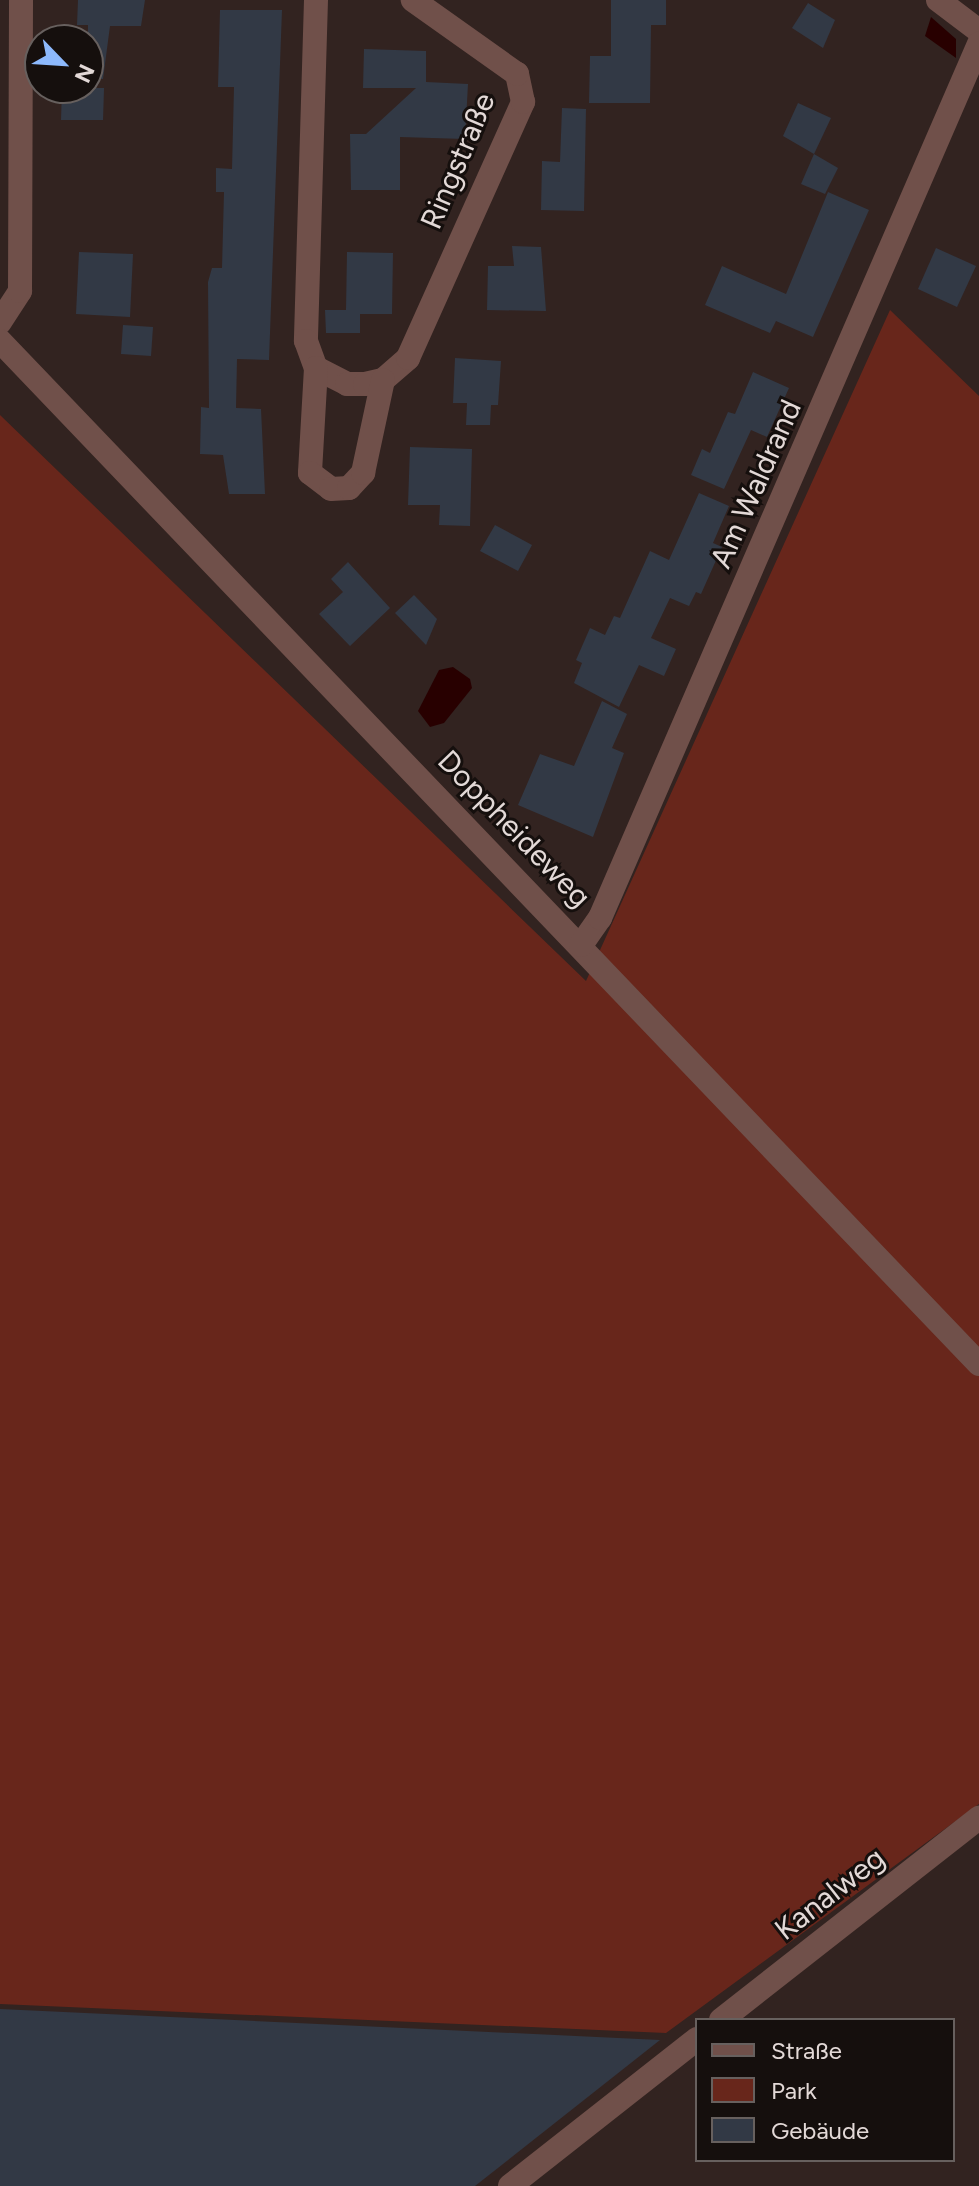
<!DOCTYPE html>
<meta charset="utf-8">
<style>
body{margin:0}
#map{position:relative;width:979px;height:2186px;overflow:hidden;background:#322320;font-family:Figtree,sans-serif}
div>[style]{position:absolute}
.green>*{inset:0;background:#68261b}
.water>*{inset:0;background:#280000}
.building>*{inset:0;background:#323945}
.street>*{height:24px;margin:-12px;padding:0 12px;transform-origin:12px;border-radius:12px;background:#70504a}
span{translate:-50% -50%;white-space:nowrap;text-align:center;line-height:1.15;-webkit-text-stroke:6px #150f0d;paint-order:stroke}
.street-label{font-size:30px;color:#e3d9d7}
.legend{position:absolute;left:695px;top:2018px;width:260px;height:144px;box-sizing:border-box;background:#150f0d;border:2px solid #67605e;margin:0;padding:10px 14px;list-style:none;font-size:24px;color:#e3d9d7}
.legend li{display:flex;align-items:center;gap:16px;height:40px}
.legend b{width:40px;border:2px solid #67605e}
.north{position:absolute;left:24px;top:24px;width:80px;height:80px;box-sizing:border-box;background:#150f0d;border:2px solid #67605e;border-radius:50%;rotate:115deg;font-size:22px;font-weight:700;line-height:32px;text-align:center;color:#e3d9d7}
.north::after{content:'';display:block;margin:auto;width:28px;height:36px;background:#8db9fc;clip-path:polygon(50% 0,100% 100%,50% 72%,0 100%)}
</style>
<div id="map">
<div class="green">
<div style="clip-path:polygon(890px 310px,979px 396px,979px 1804px,666px 2033px,0 2004px,0 415px,586px 981px)"></div>
</div>
<div class="water">
<div style="clip-path:polygon(931px 17px,956px 39px,956px 58px,925px 36px)"></div>
<div style="clip-path:polygon(453px 667px,470px 679px,472px 688px,444px 723px,430px 727px,418px 711px,439px 670px)"></div>
</div>
<div class="building">
<div style="clip-path:polygon(78px 0,145px 0,141px 26px,110px 26px,103px 79px,88px 78px,88px 25px,77px 25px)"></div>
<div style="clip-path:polygon(611px 0,666px 0,666px 25px,651px 25px,650px 103px,589px 103px,590px 56px,611px 56px)"></div>
<div style="clip-path:polygon(808px 3px,835px 20px,823px 48px,792px 28px)"></div>
<div style="clip-path:polygon(220px 10px,282px 10px,269px 360px,237px 359px,236px 408px,261px 409px,265px 494px,229px 494px,223px 455px,200px 454px,201px 407px,209px 408px,208px 282px,212px 268px,222px 268px,224px 192px,216px 192px,216px 168px,232px 169px,234px 87px,218px 87px)"></div>
<div style="clip-path:polygon(364px 49px,426px 51px,426px 82px,468px 84px,465px 139px,400px 137px,400px 190px,351px 190px,350px 134px,366px 134px,416px 88px,363px 88px)"></div>
<div style="clip-path:polygon(62px 88px,104px 88px,103px 120px,61px 120px)"></div>
<div style="clip-path:polygon(798px 103px,831px 118px,814px 154px,783px 136px)"></div>
<div style="clip-path:polygon(562px 108px,586px 109px,584px 211px,541px 210px,542px 161px,560px 162px)"></div>
<div style="clip-path:polygon(814px 154px,838px 168px,825px 194px,801px 184px)"></div>
<div style="clip-path:polygon(828px 192px,869px 210px,813px 337px,776px 321px,770px 333px,705px 305px,722px 266px,786px 294px)"></div>
<div style="clip-path:polygon(512px 246px,541px 247px,546px 311px,487px 310px,488px 266px,514px 266px)"></div>
<div style="clip-path:polygon(936px 248px,976px 266px,957px 307px,918px 289px)"></div>
<div style="clip-path:polygon(79px 252px,133px 254px,130px 317px,76px 314px)"></div>
<div style="clip-path:polygon(347px 252px,393px 253px,392px 314px,360px 314px,360px 333px,326px 333px,325px 310px,346px 310px)"></div>
<div style="clip-path:polygon(123px 325px,153px 327px,151px 356px,121px 354px)"></div>
<div style="clip-path:polygon(455px 358px,501px 361px,498px 405px,491px 405px,490px 425px,466px 425px,467px 403px,453px 403px)"></div>
<div style="clip-path:polygon(753px 372px,789px 388px,767px 437px,751px 430px,724px 489px,691px 475px,702px 449px,710px 453px,728px 412px,735px 414px)"></div>
<div style="clip-path:polygon(410px 447px,472px 449px,470px 526px,439px 525px,440px 505px,408px 505px)"></div>
<div style="clip-path:polygon(699px 493px,729px 506px,713px 543px,722px 547px,701px 594px,696px 592px,689px 606px,670px 598px,651px 638px,676px 649px,664px 676px,639px 665px,619px 707px,574px 683px,582px 663px,576px 660px,590px 628px,605px 635px,614px 616px,620px 618px,650px 551px,669px 560px)"></div>
<div style="clip-path:polygon(495px 525px,532px 545px,518px 571px,480px 551px)"></div>
<div style="clip-path:polygon(348px 562px,390px 608px,350px 646px,319px 614px,343px 592px,331px 579px)"></div>
<div style="clip-path:polygon(414px 595px,437px 619px,426px 645px,395px 613px)"></div>
<div style="clip-path:polygon(602px 701px,627px 714px,612px 748px,624px 753px,593px 837px,518px 805px,540px 754px,574px 766px)"></div>
<div style="clip-path:polygon(0 2009px,660px 2040px,475px 2186px,0 2186px)"></div>
</div>
<div class="street">
<div style="left:316px;top:0;width:341px;rotate:91.7deg"></div>
<div style="left:306px;top:341px;width:29px;rotate:70deg"></div>
<div style="left:316px;top:368px;width:35px;rotate:27deg"></div>
<div style="left:347px;top:384px;width:18px"></div>
<div style="left:365px;top:384px;width:18px;rotate:-13deg"></div>
<div style="left:383px;top:380px;width:33px;rotate:-41deg"></div>
<div style="left:408px;top:358px;width:281px;rotate:-65.8deg"></div>
<div style="left:523px;top:102px;width:29px;rotate:-102deg"></div>
<div style="left:517px;top:74px;width:128px;rotate:-144.6deg"></div>
<div style="left:938px;top:0;width:51px;rotate:37.1deg"></div>
<div style="left:0;top:322px;width:37px;rotate:-57deg"></div>
<div style="left:20px;top:291px;width:291px;rotate:-89.8deg"></div>
<div style="left:0;top:341px;width:1416px;rotate:46.26deg"></div>
<div style="left:316px;top:368px;width:105px;rotate:93.3deg"></div>
<div style="left:310px;top:473px;width:26px;rotate:37deg"></div>
<div style="left:331px;top:489px;width:18px;rotate:-3deg"></div>
<div style="left:349px;top:488px;width:21px;rotate:-47deg"></div>
<div style="left:363px;top:473px;width:95px;rotate:-77.9deg"></div>
<div style="left:581px;top:945px;width:33px;rotate:-55deg"></div>
<div style="left:600px;top:918px;width:953px;rotate:-66.56deg"></div>
<div style="left:721px;top:2020px;width:328px;rotate:-38.1deg"></div>
<div style="left:510px;top:2186px;width:238px;rotate:-38.2deg"></div>
</div>
<div class="street-label">
<span style="left:458px;top:161px;rotate:-67deg">Ringstraße</span>
<span style="left:756px;top:484px;rotate:-66deg">Am Waldrand</span>
<span style="left:514px;top:829px;rotate:46deg">Doppheideweg</span>
<span style="left:830px;top:1894px;rotate:-38deg">Kanalweg</span>
</div>
<ul class="legend">
<li><b style="height:10px;background:#70504a"></b>Straße</li>
<li><b style="height:22px;background:#68261b"></b>Park</li>
<li><b style="height:22px;background:#323945"></b>Gebäude</li>
</ul>
<div class="north">N</div>
</div>
